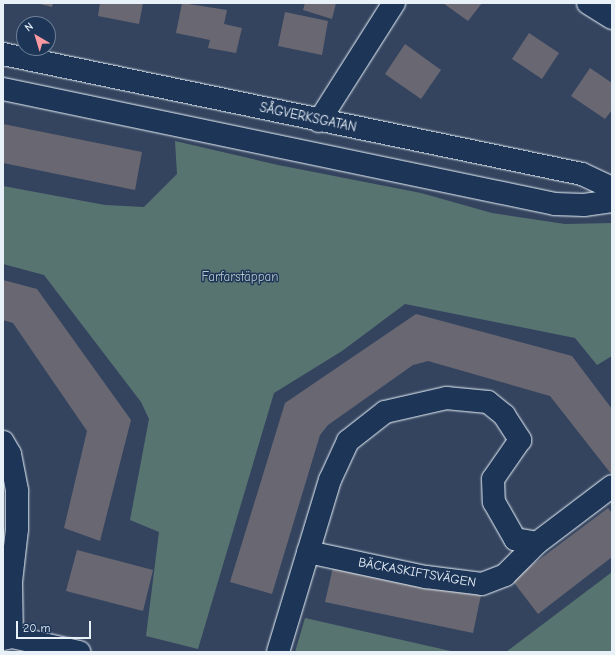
<!DOCTYPE html>
<meta charset="utf-8">
<style>
body{margin:0}
#map{position:relative;width:615px;height:655px;overflow:hidden;background:#34445f;font-family:"Comic Neue",sans-serif}
div>[style]{position:absolute}
.green>*{inset:0;background:#587471}
.building>*{inset:0;background:#696872}
.roads{filter:drop-shadow(0 0 1px #e8f1f8) drop-shadow(0 0 1px #e8f1f8)}
.minor>*{height:22px;margin:-11px;padding:0 11px;transform-origin:11px;border-radius:11px;background:#1d3557}
span{translate:-50% -50%;white-space:nowrap;text-align:center;line-height:1.15;-webkit-text-stroke:3px #1d3557;paint-order:stroke}
.street-label{font-size:13px;color:#e8f1f8}
.park-label{font-size:13px;color:#b6c5c9}
.frame{position:absolute;inset:0;border:4px solid #e8f1f8;pointer-events:none}
.north{position:absolute;left:16px;top:16px;width:40px;height:40px;box-sizing:border-box;background:#1d3557;border:1px solid #6e8097;border-radius:50%;rotate:322deg;font-size:11px;font-weight:700;line-height:16px;text-align:center;color:#e8f1f8}
.north::after{content:'';display:block;margin:auto;width:14px;height:18px;background:#ff9aa2;clip-path:polygon(50% 0,100% 100%,50% 72%,0 100%)}
.scale{position:absolute;left:16px;top:621px;width:75px;height:18px;box-sizing:border-box;border:2px solid #e8f1f8;border-top:0;padding-left:5px;font-size:12px;line-height:14px;white-space:nowrap;color:#e8f1f8;-webkit-text-stroke:3px #1d3557;paint-order:stroke}
</style>
<div id="map">
<div class="green">
<div style="clip-path:polygon(175px 141px,278px 165px,421px 193px,492px 213px,565px 224px,612px 223px,612px 356px,597px 365px,575px 338px,405px 304px,342px 351px,274px 393px,198px 649px,146px 636px,159px 532px,130px 520px,149px 419px,141px 402px,44px 275px,3px 264px,3px 186px,105px 205px,144px 207px,177px 174px)"></div>
<div style="clip-path:polygon(612px 572px,612px 652px,506px 652px)"></div>
<div style="clip-path:polygon(305px 618px,455px 652px,295px 652px)"></div>
</div>
<div class="building">
<div style="clip-path:polygon(36px 3px,53px 3px,52px 7px)"></div>
<div style="clip-path:polygon(100px 3px,143px 3px,139px 24px,98px 16px)"></div>
<div style="clip-path:polygon(182px 3px,227px 10px,224px 24px,242px 28px,236px 53px,208px 48px,210px 40px,176px 33px)"></div>
<div style="clip-path:polygon(305px 3px,336px 3px,332px 19px,303px 10px)"></div>
<div style="clip-path:polygon(443px 3px,482px 3px,468px 21px)"></div>
<div style="clip-path:polygon(285px 12px,328px 21px,322px 55px,278px 46px)"></div>
<div style="clip-path:polygon(529px 33px,559px 53px,542px 79px,512px 59px)"></div>
<div style="clip-path:polygon(405px 44px,441px 70px,421px 99px,385px 74px)"></div>
<div style="clip-path:polygon(590px 68px,612px 83px,612px 110px,605px 119px,571px 96px)"></div>
<div style="clip-path:polygon(3px 124px,142px 152px,135px 190px,3px 163px)"></div>
<div style="clip-path:polygon(3px 280px,37px 289px,131px 420px,100px 541px,64px 528px,87px 431px,13px 323px,3px 320px)"></div>
<div style="clip-path:polygon(416px 314px,572px 356px,612px 409px,612px 475px,550px 396px,428px 361px,413px 365px,328px 425px,320px 435px,272px 594px,230px 582px,285px 403px)"></div>
<div style="clip-path:polygon(608px 508px,612px 513px,612px 557px,538px 614px,512px 580px)"></div>
<div style="clip-path:polygon(77px 550px,153px 570px,143px 611px,66px 591px)"></div>
<div style="clip-path:polygon(334px 563px,481px 595px,473px 633px,325px 602px)"></div>
</div>
<div class="roads">
<div class="minor">
<div style="left:588px;top:3px;width:28px;rotate:32deg"></div>
<div style="left:3px;top:54px;width:591px;rotate:11.71deg"></div>
<div style="left:582px;top:174px;width:33px;rotate:25deg"></div>
<div style="left:3px;top:89px;width:564px;rotate:11.77deg"></div>
<div style="left:555px;top:204px;width:29px;rotate:2deg"></div>
<div style="left:584px;top:205px;width:28px;rotate:-8deg"></div>
<div style="left:319px;top:121px;width:140px;rotate:-57.6deg"></div>
<div style="left:3px;top:442px;width:14px;rotate:60deg"></div>
<div style="left:10px;top:454px;width:38px;rotate:79deg"></div>
<div style="left:17px;top:491px;width:38px;rotate:90deg"></div>
<div style="left:17px;top:529px;width:53px;rotate:96.5deg"></div>
<div style="left:11px;top:582px;width:55px;rotate:89deg"></div>
<div style="left:308px;top:552px;width:121px;rotate:12deg"></div>
<div style="left:426px;top:577px;width:56px;rotate:7.1deg"></div>
<div style="left:482px;top:584px;width:25px;rotate:-21deg"></div>
<div style="left:505px;top:575px;width:45px;rotate:-45deg"></div>
<div style="left:3px;top:639px;width:9px;rotate:-13deg"></div>
<div style="left:12px;top:637px;width:69px;rotate:12.6deg"></div>
<div style="left:278px;top:652px;width:180px;rotate:-73.2deg"></div>
<div style="left:330px;top:480px;width:43px;rotate:-65.2deg"></div>
<div style="left:348px;top:441px;width:47px;rotate:-38.1deg"></div>
<div style="left:385px;top:412px;width:63px;rotate:-12.9deg"></div>
<div style="left:446px;top:398px;width:42px;rotate:5.4deg"></div>
<div style="left:488px;top:402px;width:21px;rotate:39deg"></div>
<div style="left:504px;top:415px;width:30px;rotate:57deg"></div>
<div style="left:520px;top:440px;width:47px;rotate:124.7deg"></div>
<div style="left:493px;top:479px;width:23px;rotate:88deg"></div>
<div style="left:494px;top:502px;width:43px;rotate:60.4deg"></div>
<div style="left:515px;top:539px;width:22px;rotate:10deg"></div>
<div style="left:537px;top:543px;width:94px;rotate:-37.2deg"></div>
</div>
</div>
<div class="street-label">
<span style="left:308px;top:118px;rotate:12deg">SÅGVERKSGATAN</span>
<span style="left:417px;top:573px;rotate:10deg">BÄCKASKIFTSVÄGEN</span>
</div>
<div class="park-label">
<span style="left:240px;top:277px">Farfarstäppan</span>
</div>
<div class="frame"></div>
<div class="north">N</div>
<div class="scale">20 m</div>
</div>
